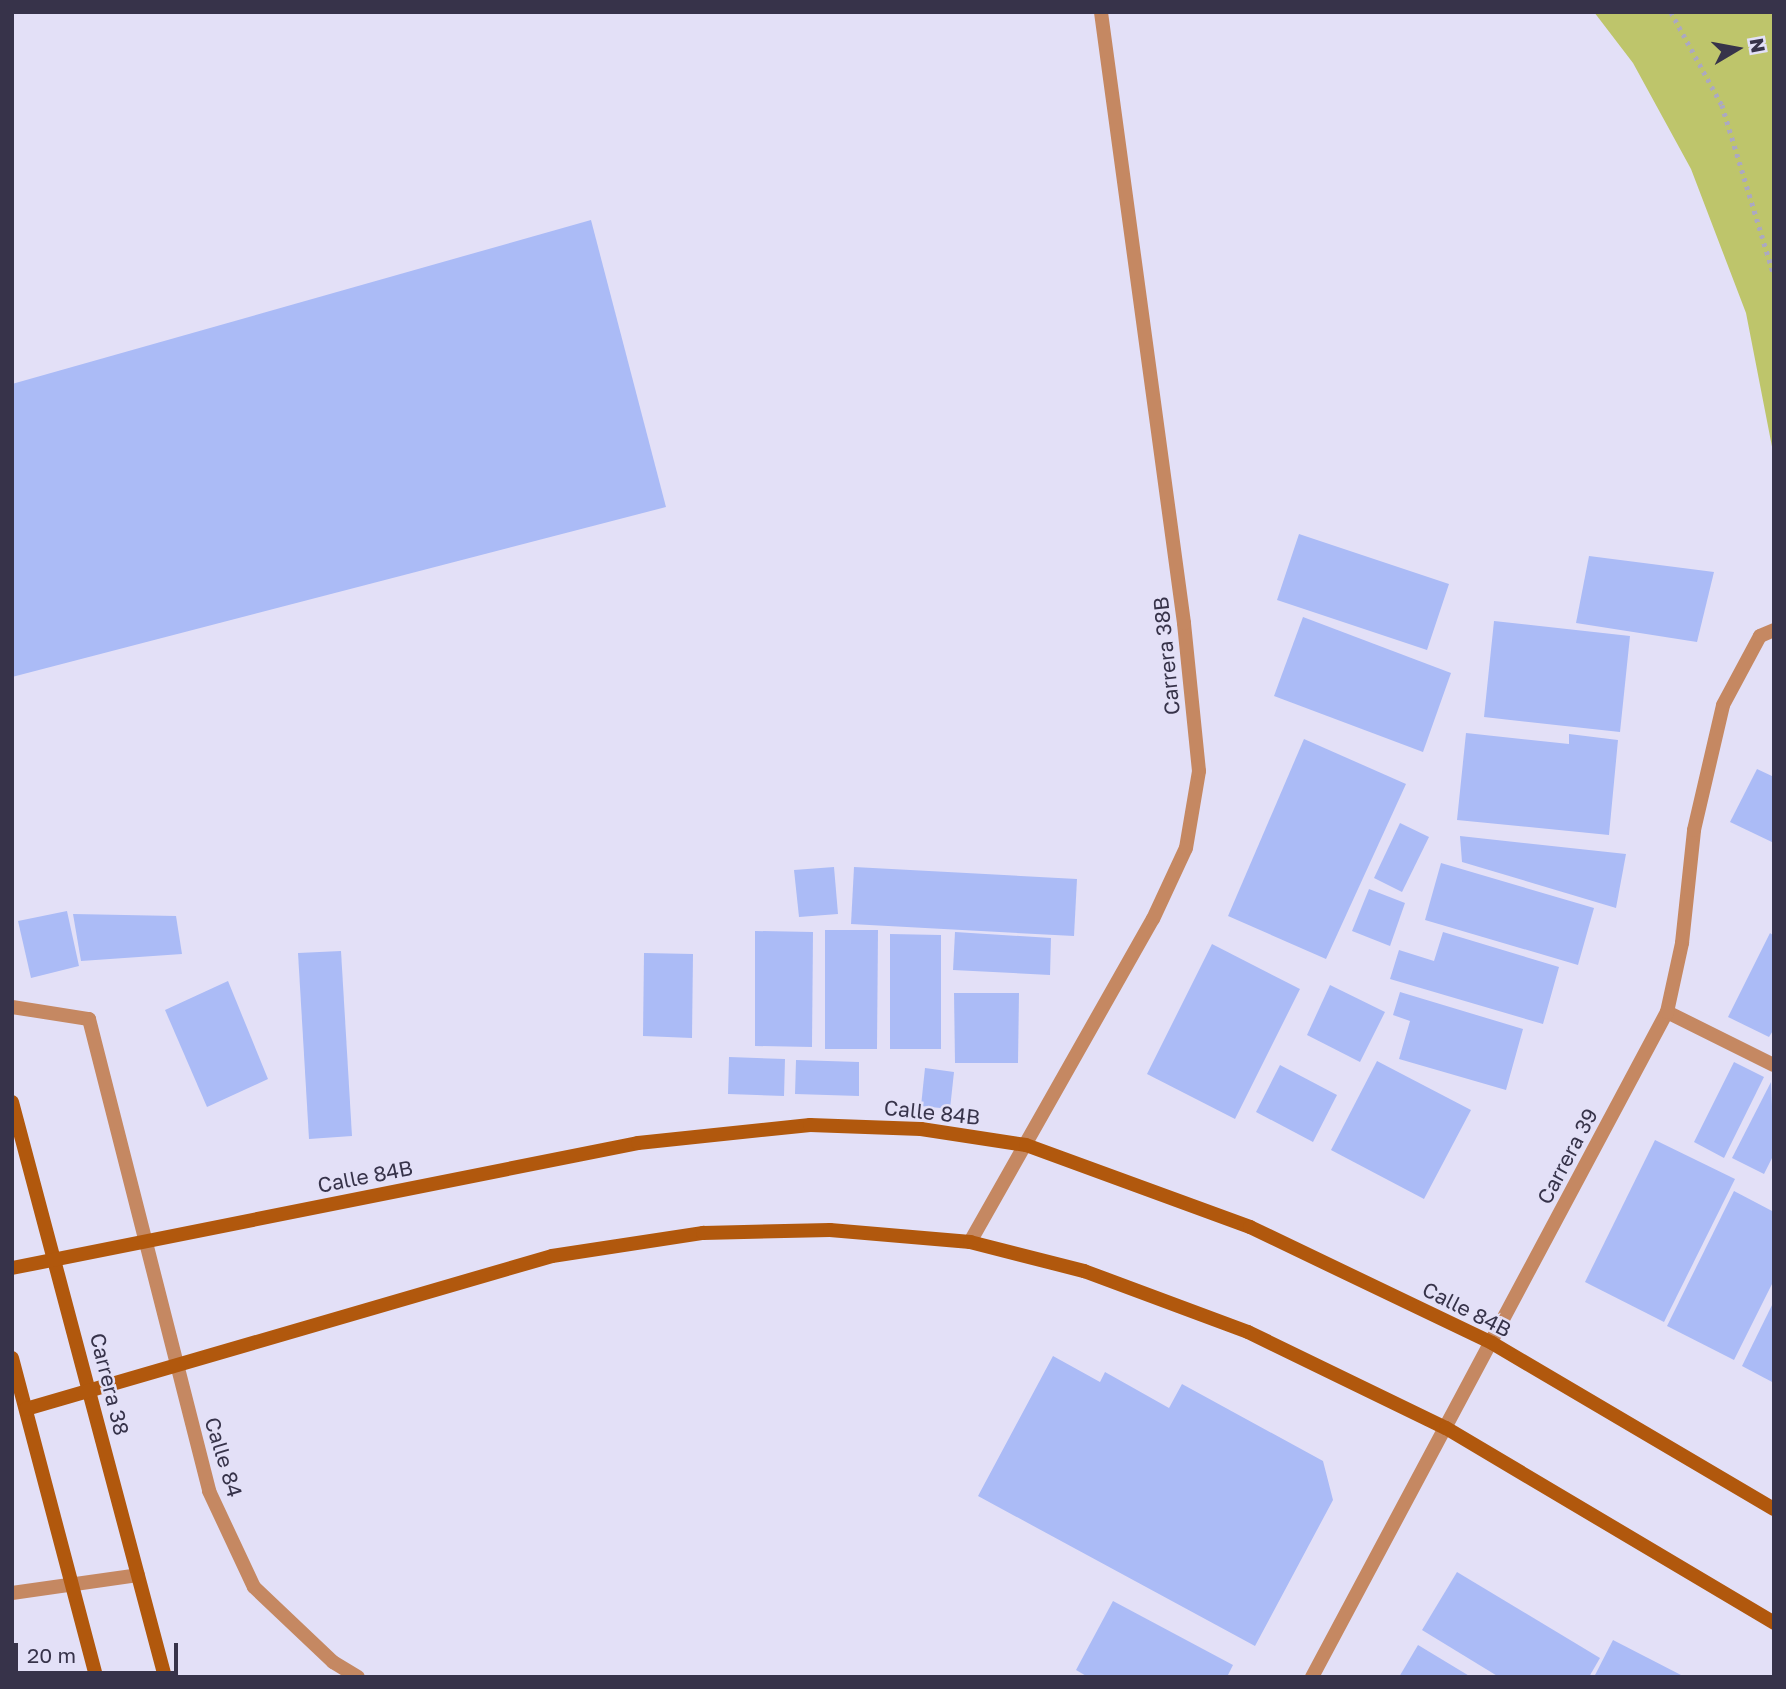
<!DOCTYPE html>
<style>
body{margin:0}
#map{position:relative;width:1786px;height:1689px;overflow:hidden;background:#e3e0f7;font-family:"Golos Text",sans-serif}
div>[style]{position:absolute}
.green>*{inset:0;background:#bec56b}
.building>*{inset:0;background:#abbbf6}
.path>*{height:4.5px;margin-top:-2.25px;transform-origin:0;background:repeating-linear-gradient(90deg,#aca9c0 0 3.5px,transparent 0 8.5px)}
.lane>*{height:14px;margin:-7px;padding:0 7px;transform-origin:7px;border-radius:7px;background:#c58862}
.street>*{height:14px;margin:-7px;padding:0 7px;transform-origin:7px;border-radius:7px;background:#c58862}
.secondary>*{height:14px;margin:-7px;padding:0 7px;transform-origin:7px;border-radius:7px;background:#b1580d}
span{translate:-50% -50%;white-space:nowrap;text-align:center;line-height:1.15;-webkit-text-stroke:5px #e3e0f7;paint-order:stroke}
.street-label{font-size:21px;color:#37334a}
.frame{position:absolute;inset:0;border:14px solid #37334a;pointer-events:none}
.north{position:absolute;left:1702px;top:14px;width:70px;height:70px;-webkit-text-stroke:5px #e3e0f7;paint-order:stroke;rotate:80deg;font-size:19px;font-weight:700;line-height:28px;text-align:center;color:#37334a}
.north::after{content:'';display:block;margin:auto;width:24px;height:32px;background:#37334a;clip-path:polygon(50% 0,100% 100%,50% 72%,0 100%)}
.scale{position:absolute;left:14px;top:1643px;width:164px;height:32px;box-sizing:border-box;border:4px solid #37334a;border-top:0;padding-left:9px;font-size:21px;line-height:24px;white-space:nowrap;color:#37334a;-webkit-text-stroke:5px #e3e0f7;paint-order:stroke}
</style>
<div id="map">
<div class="green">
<div style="clip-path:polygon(1594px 12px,1774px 12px,1774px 457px,1746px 313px,1691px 169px,1633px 63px)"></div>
</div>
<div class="building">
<div style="clip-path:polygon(591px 220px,666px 507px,12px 677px,12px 384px)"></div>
<div style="clip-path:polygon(1299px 534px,1449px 584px,1427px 650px,1277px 600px)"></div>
<div style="clip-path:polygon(1589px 556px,1714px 572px,1697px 642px,1576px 623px)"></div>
<div style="clip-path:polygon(1303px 617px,1451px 673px,1423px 752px,1274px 696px)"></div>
<div style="clip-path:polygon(1494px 621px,1630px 636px,1620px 732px,1484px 717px)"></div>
<div style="clip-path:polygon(1466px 733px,1569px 744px,1569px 734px,1618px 740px,1609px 835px,1457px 820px)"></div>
<div style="clip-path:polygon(1304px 739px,1406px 784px,1326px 959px,1228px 916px)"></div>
<div style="clip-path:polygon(1757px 769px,1774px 777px,1774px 843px,1730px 822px)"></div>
<div style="clip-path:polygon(1400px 823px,1429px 837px,1402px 892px,1374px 878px)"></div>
<div style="clip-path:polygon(1460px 836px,1626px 854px,1616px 908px,1462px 862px)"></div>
<div style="clip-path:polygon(1441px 863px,1594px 908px,1578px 965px,1425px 920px)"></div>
<div style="clip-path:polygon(834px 867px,838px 914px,799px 917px,794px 870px)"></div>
<div style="clip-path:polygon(854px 867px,1077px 879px,1074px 936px,851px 924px)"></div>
<div style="clip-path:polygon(1369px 889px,1405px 903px,1390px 946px,1352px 931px)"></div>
<div style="clip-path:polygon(67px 911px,79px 966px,31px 978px,18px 921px)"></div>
<div style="clip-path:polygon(73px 914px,176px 916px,182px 954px,81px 961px)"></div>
<div style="clip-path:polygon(825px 930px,878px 930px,877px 1049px,825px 1049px)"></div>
<div style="clip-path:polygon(755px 931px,813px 932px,812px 1047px,755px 1046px)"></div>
<div style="clip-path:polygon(955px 932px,1051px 938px,1050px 975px,953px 970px)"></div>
<div style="clip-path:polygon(1443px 932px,1559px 967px,1543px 1024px,1390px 979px,1399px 950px,1434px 961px)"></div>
<div style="clip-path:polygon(1770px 933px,1774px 936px,1774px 1029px,1769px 1037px,1728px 1017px)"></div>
<div style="clip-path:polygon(890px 934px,941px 935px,941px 1049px,890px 1049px)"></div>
<div style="clip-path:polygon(1212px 944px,1300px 989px,1235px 1119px,1147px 1074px)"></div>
<div style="clip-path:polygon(341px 951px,352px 1136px,309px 1139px,298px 953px)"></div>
<div style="clip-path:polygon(644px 953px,693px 954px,692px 1038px,643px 1036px)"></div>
<div style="clip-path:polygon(228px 981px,268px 1079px,207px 1107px,165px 1010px)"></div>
<div style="clip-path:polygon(1330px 985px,1385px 1012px,1360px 1062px,1307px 1035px)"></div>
<div style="clip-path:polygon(1400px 992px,1523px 1029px,1506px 1090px,1399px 1059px,1410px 1021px,1393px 1015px)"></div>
<div style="clip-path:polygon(954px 993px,1019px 993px,1018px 1063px,955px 1063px)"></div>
<div style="clip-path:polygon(729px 1057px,785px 1059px,784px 1096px,728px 1094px)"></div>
<div style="clip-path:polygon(796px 1060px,859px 1062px,859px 1096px,795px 1094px)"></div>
<div style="clip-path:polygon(1377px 1061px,1471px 1110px,1424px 1199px,1331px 1150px)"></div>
<div style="clip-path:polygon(1734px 1062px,1764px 1077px,1724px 1158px,1694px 1142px)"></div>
<div style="clip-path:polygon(1280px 1065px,1337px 1095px,1313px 1142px,1256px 1112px)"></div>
<div style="clip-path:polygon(925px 1068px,954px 1072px,950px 1109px,921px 1106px)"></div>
<div style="clip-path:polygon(1771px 1082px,1774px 1154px,1764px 1174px,1732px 1158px)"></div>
<div style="clip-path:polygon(1655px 1140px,1735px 1179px,1664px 1322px,1585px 1282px)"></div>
<div style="clip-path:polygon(1734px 1191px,1774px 1212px,1774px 1280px,1734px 1360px,1667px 1326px)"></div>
<div style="clip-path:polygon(1774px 1301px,1774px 1383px,1742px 1366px)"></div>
<div style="clip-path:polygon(1053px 1356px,1100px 1382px,1105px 1372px,1169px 1408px,1182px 1384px,1323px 1461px,1333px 1500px,1255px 1646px,978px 1496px)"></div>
<div style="clip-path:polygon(1457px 1572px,1600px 1658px,1589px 1677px,1499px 1677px,1422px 1630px)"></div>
<div style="clip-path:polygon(1113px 1601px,1233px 1665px,1227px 1677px,1088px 1677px,1076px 1670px)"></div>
<div style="clip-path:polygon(1613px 1640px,1681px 1675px,1680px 1677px,1594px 1677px)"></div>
<div style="clip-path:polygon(1418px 1645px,1471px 1677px,1399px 1677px)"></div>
</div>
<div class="path">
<div style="left:1671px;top:12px;width:106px;rotate:61.3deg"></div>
<div style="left:1722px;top:105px;width:178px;rotate:73deg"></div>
</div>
<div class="lane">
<div style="left:1667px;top:1012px;width:119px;rotate:26.4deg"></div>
</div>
<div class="street">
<div style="left:12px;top:1007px;width:78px;rotate:8.9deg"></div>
<div style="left:89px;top:1019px;width:487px;rotate:75.7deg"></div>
<div style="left:209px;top:1491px;width:106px;rotate:64.9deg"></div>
<div style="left:254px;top:1587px;width:109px;rotate:43.5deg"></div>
<div style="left:333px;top:1662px;width:29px;rotate:31deg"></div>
<div style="left:970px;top:1242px;width:371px;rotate:-60.5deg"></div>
<div style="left:1153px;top:919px;width:78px;rotate:-65.1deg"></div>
<div style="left:1186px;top:848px;width:78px;rotate:-80.4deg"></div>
<div style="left:1199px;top:771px;width:149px;rotate:-95.8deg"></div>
<div style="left:1184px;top:623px;width:617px;rotate:-97.74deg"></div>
<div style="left:12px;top:1593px;width:127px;rotate:-8.1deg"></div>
<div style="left:1312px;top:1677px;width:754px;rotate:-61.91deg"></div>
<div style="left:1667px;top:1012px;width:71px;rotate:-77.7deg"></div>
<div style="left:1682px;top:943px;width:114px;rotate:-83.9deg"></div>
<div style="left:1694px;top:830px;width:128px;rotate:-76.9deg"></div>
<div style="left:1723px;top:705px;width:78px;rotate:-61.8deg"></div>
<div style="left:1760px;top:636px;width:15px;rotate:-23deg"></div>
</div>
<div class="secondary">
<div style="left:12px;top:1102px;width:595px;rotate:75.1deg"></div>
<div style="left:12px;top:1268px;width:638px;rotate:-11.29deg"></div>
<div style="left:638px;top:1143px;width:173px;rotate:-6deg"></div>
<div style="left:810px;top:1125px;width:111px;rotate:2.1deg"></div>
<div style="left:921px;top:1129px;width:106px;rotate:8.7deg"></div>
<div style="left:1026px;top:1145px;width:239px;rotate:20.1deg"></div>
<div style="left:1250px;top:1227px;width:268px;rotate:25.6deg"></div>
<div style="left:1492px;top:1343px;width:327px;rotate:30.5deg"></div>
<div style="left:12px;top:1358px;width:330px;rotate:75.2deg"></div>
<div style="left:26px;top:1409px;width:548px;rotate:-16.22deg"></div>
<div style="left:552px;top:1256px;width:153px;rotate:-8.7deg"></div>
<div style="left:703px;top:1233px;width:127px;rotate:-1.4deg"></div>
<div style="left:830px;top:1230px;width:141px;rotate:4.9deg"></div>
<div style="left:970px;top:1242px;width:118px;rotate:14.3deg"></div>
<div style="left:1084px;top:1271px;width:175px;rotate:20.4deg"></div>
<div style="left:1248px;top:1332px;width:220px;rotate:25.9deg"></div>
<div style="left:1446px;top:1428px;width:382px;rotate:30.7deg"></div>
</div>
<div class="street-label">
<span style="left:1166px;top:656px;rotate:-96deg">Carrera 38B</span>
<span style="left:932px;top:1112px;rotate:6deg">Calle 84B</span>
<span style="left:1567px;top:1156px;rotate:-62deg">Carrera 39</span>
<span style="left:365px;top:1176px;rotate:-11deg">Calle 84B</span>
<span style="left:1467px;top:1309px;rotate:27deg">Calle 84B</span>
<span style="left:110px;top:1384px;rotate:76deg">Carrera 38</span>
<span style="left:224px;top:1457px;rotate:73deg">Calle 84</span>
</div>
<div class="frame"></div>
<div class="north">N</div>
<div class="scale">20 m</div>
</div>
